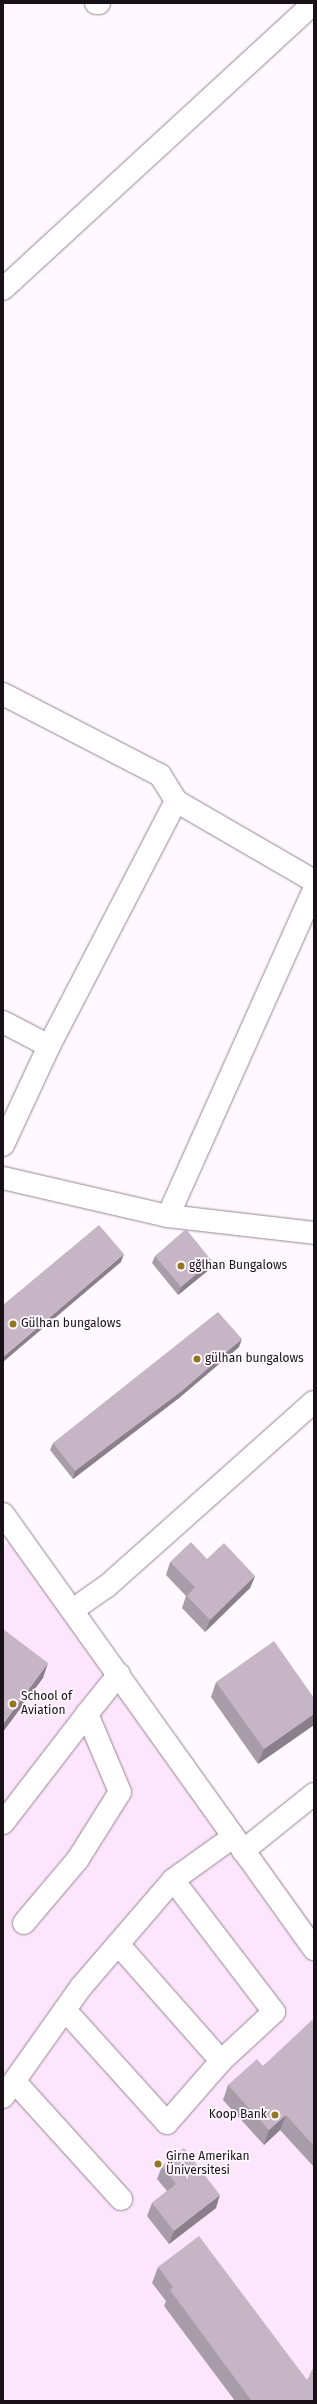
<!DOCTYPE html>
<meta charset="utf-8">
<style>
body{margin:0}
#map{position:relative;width:317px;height:2404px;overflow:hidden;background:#fff8fe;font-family:"Fira Sans",sans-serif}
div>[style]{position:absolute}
.built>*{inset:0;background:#fde6fc}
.roads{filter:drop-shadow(0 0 1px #948493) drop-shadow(0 0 1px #948493)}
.minor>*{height:22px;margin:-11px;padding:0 11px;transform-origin:11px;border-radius:11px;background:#fff}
.wall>*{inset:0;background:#a99ca9}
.shaded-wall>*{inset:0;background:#8a7f8a}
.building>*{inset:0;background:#c5b5c5}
.dots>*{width:11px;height:11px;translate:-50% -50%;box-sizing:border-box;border:2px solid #fff8fe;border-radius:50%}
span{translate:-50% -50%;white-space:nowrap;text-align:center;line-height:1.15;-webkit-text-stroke:3.5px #fff8fe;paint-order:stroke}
.poi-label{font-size:12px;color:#181218}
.left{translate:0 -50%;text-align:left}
.right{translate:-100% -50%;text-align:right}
.frame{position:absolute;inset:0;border:4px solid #181218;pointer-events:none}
</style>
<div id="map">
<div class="built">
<div style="clip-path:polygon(25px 1529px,314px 1926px,314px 2401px,3px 2401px,3px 1547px)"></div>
</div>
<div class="roads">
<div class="minor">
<div style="left:96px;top:3px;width:3px"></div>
<div style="left:3px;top:289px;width:423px;rotate:-42.6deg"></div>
<div style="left:3px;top:694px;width:177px;rotate:27.3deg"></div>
<div style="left:160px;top:775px;width:31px;rotate:58deg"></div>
<div style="left:176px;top:801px;width:160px;rotate:30.1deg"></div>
<div style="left:3px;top:1022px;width:52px;rotate:27.6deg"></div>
<div style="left:3px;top:1145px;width:109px;rotate:-65.1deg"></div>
<div style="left:49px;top:1046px;width:276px;rotate:-62.6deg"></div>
<div style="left:3px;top:1178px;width:169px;rotate:13deg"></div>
<div style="left:168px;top:1216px;width:147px;rotate:6.6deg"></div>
<div style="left:168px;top:1216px;width:358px;rotate:-65.9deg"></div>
<div style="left:3px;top:1514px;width:535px;rotate:54.44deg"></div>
<div style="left:74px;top:1609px;width:39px;rotate:-35deg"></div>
<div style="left:106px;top:1587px;width:278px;rotate:-41.7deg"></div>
<div style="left:3px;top:1823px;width:138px;rotate:-52.4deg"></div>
<div style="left:243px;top:1851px;width:91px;rotate:-38.8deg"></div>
<div style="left:24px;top:1923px;width:84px;rotate:-49.8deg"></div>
<div style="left:78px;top:1859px;width:79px;rotate:-57.9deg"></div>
<div style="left:120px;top:1792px;width:85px;rotate:-112.9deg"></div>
<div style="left:87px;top:1714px;width:51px;rotate:-51.3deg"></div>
<div style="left:118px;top:1944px;width:156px;rotate:48.6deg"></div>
<div style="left:65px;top:2010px;width:152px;rotate:47.9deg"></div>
<div style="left:167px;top:2123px;width:82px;rotate:-48.9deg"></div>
<div style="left:221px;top:2061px;width:72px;rotate:-42.8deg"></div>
<div style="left:274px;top:2012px;width:166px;rotate:-127.4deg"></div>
<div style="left:15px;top:2082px;width:158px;rotate:47.8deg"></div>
<div style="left:3px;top:2097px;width:135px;rotate:-54.7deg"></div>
<div style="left:81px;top:1987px;width:141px;rotate:-49.3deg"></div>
<div style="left:173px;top:1880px;width:74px;rotate:-35.6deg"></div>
</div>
</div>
<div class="wall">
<div style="clip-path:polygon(155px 1256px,210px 1269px,178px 1295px,152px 1263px)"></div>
<div style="clip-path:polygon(239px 1347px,179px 1398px,73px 1479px,50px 1450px,53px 1443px)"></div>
<div style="clip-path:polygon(207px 1559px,255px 1576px,250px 1588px,205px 1632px,182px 1608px,186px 1596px,166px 1575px,170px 1562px)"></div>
<div style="clip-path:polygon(216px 1682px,314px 1698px,314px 1725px,258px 1764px,211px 1697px)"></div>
<div style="clip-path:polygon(314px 2022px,314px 2167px,280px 2130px,264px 2145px,223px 2100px,228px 2085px,263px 2066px)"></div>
<div style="clip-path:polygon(162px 2166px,216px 2208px,169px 2244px,147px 2216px,152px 2203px,167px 2191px,157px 2179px)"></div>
<div style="clip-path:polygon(158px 2267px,307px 2380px,314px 2401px,235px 2401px,164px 2306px,166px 2301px,152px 2283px)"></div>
</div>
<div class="shaded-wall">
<div style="clip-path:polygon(124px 1254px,121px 1262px,3px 1362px,3px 1357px)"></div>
<div style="clip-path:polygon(212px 1261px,210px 1269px,178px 1295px,181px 1287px)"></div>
<div style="clip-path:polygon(242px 1339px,239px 1347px,179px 1398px,73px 1479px,75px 1471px)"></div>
<div style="clip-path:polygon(255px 1576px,250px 1588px,205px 1632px,210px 1620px)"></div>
<div style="clip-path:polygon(48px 1663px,43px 1678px,3px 1732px,3px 1724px)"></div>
<div style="clip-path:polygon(314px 1714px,314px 1725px,258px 1764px,264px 1749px)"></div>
<div style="clip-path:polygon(286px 2115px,280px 2130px,264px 2145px,269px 2130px)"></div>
<div style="clip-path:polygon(220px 2195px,216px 2208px,169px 2244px,174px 2231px)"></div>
</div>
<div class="building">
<div style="clip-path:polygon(99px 1225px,124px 1254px,3px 1357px,3px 1305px)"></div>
<div style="clip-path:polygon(186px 1229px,212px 1261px,181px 1287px,155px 1256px)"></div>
<div style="clip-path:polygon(218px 1312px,242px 1339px,182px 1391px,75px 1471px,53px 1443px)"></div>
<div style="clip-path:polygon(191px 1542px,207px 1559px,224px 1543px,255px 1576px,210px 1620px,187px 1596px,195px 1587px,170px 1562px)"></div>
<div style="clip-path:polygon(3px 1629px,48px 1663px,3px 1724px)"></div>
<div style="clip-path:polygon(274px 1641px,314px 1698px,314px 1714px,264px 1749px,216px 1682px)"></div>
<div style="clip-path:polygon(312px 2020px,314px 2022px,314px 2146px,286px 2115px,269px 2130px,228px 2085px,257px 2059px,263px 2066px)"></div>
<div style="clip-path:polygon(184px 2148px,220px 2195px,174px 2231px,152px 2203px,176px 2184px,162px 2166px)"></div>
<div style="clip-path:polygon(199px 2236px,307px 2380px,314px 2366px,314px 2401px,245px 2401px,251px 2400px,170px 2290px,173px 2287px,158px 2267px)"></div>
</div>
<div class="dots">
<div style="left:181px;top:1266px;background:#94761d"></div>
<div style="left:13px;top:1324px;background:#94761d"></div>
<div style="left:197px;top:1359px;background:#94761d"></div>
<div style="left:13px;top:1704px;background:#94761d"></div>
<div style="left:275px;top:2115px;background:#94761d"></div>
<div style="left:158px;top:2164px;background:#94761d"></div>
</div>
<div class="poi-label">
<span class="left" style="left:189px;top:1266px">gğlhan Bungalows</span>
<span class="left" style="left:21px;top:1324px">Gülhan bungalows</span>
<span class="left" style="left:205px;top:1359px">gülhan bungalows</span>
<span class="left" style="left:21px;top:1704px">School of<br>Aviation</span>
<span class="right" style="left:267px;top:2115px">Koop Bank</span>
<span class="left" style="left:166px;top:2164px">Girne Amerikan<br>Üniversitesi</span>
</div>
<div class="frame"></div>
</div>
